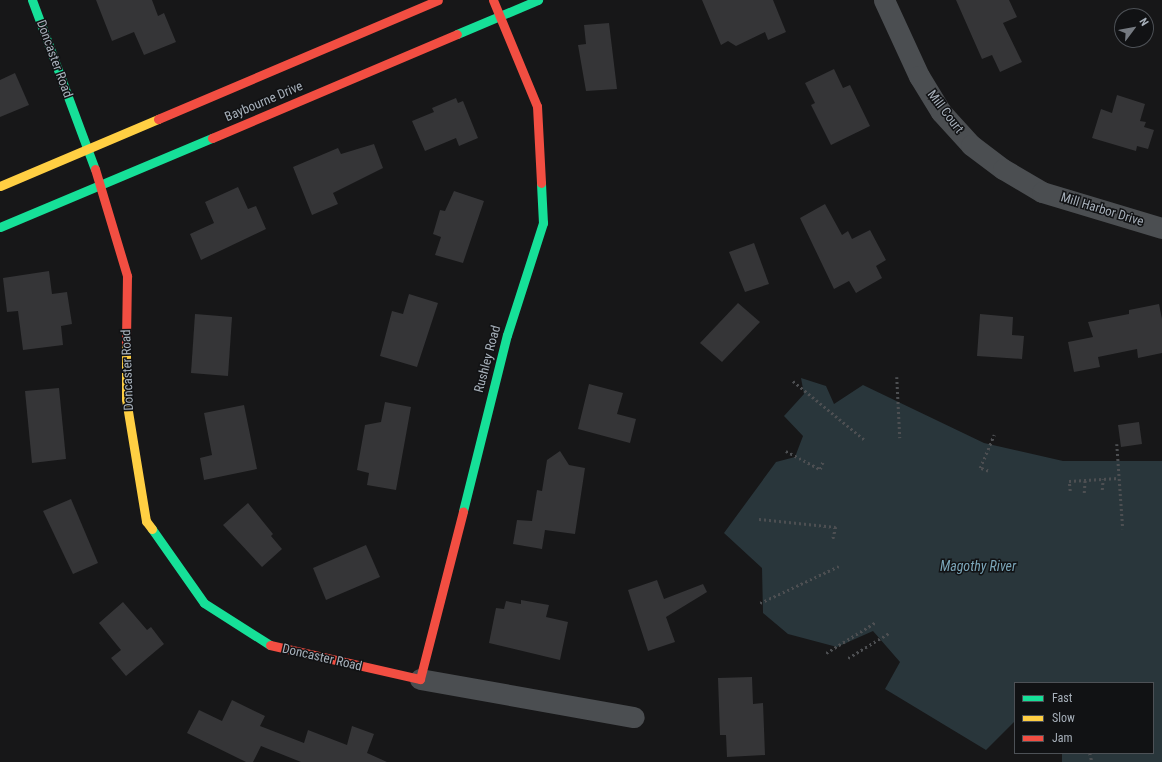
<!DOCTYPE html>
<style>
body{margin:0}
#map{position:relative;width:1162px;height:762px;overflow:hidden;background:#171718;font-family:"Roboto Condensed",sans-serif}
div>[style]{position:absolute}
.water>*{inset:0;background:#29363b}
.building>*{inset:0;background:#353537}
.path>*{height:2.5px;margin-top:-1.25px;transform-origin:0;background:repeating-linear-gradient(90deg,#4d4f52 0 2px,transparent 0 5px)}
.street>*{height:21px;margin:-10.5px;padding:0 10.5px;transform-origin:10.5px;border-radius:10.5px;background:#4b4e51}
.fast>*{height:9px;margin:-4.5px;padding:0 4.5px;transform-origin:4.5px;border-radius:4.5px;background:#16e098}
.slow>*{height:9px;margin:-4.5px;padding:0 4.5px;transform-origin:4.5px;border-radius:4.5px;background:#ffcf43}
.jam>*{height:9px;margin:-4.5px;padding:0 4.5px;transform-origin:4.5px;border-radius:4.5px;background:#f24e42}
span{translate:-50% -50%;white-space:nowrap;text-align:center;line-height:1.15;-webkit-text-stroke:3px #111214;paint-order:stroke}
.street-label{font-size:13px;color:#a7b0ba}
.water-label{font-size:14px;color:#7ba5b8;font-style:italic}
.legend{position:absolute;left:1014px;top:682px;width:140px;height:72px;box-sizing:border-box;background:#111214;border:1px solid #4d5156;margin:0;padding:5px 7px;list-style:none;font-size:12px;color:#a7b0ba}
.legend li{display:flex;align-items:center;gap:8px;height:20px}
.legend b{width:20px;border:1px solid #4d5156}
.north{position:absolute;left:1114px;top:8px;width:40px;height:40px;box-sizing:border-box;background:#111214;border:1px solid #4d5156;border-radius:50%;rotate:58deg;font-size:11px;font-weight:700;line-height:16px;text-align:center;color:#a7b0ba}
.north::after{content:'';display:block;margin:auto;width:14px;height:18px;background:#757a81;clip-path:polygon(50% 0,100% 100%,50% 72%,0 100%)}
</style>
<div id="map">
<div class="water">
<div style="clip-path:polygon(801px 378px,826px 386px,834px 404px,863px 385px,984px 443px,1063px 461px,1162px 461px,1162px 762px,1062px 762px,1062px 753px,1153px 753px,1153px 683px,1015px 683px,1015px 721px,986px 750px,885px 689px,900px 662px,873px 631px,837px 647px,788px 634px,763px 613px,762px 568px,724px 533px,776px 462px,795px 457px,803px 436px,784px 416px,804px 394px)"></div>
</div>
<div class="building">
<div style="clip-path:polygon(96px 0,152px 0,158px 16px,164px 13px,176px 42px,144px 55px,134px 32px,112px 41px)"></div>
<div style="clip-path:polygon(702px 0,773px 0,786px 32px,768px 40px,765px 32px,736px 46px,728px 41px,721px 45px)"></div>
<div style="clip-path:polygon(956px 0,1009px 0,1017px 17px,1003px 23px,1022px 62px,1000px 72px,992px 55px,982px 59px)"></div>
<div style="clip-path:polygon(609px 23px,617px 89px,586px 91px,578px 45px,586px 44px,584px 25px)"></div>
<div style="clip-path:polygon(834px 69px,843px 88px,850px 85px,870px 126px,831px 145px,811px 105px,815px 103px,805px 83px)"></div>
<div style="clip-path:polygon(15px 73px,29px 105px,0 117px,0 80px)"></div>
<div style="clip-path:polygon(1117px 95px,1145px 104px,1140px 121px,1146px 122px,1144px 127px,1154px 130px,1148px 149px,1137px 146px,1136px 151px,1092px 138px,1101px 109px,1112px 113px)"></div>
<div style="clip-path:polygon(456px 98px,458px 103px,463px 101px,478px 138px,459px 146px,456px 138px,425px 151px,412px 121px,434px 112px,432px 108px)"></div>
<div style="clip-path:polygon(374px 144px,383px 168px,333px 193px,338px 204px,312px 215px,293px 167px,338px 148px,341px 154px)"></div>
<div style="clip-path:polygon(238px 187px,248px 209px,256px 206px,266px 229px,201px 260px,190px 234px,214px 223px,205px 202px)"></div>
<div style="clip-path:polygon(454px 191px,484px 201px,463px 263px,435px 255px,441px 237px,433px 234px,440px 210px,445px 211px)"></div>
<div style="clip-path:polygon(825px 204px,842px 235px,848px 231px,852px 239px,870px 230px,886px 260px,876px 266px,882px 278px,856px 293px,849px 281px,834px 289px,800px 218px)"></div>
<div style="clip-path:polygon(754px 243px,769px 284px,745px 292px,729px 252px)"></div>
<div style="clip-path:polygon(49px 271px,52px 294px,67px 292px,72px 324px,61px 326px,63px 345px,23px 350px,18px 311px,7px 312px,3px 278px)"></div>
<div style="clip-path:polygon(409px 294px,438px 303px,417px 367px,380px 356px,392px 311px,403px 314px)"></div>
<div style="clip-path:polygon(738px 303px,760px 322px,722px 362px,700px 343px)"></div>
<div style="clip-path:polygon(1159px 304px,1162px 319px,1162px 353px,1138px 358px,1137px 349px,1098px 357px,1100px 367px,1074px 372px,1068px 342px,1093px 337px,1088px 322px,1129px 314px,1129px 310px)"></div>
<div style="clip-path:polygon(195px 314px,232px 317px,228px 376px,191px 373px)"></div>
<div style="clip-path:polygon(980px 314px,1013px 317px,1012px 335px,1024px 336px,1022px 359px,977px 356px)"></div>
<div style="clip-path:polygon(589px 384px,623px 393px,617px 414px,636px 419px,630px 443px,578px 429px)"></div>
<div style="clip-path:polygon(59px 388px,66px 459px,32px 463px,25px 391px)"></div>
<div style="clip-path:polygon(385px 402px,411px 407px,396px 490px,367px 485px,369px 473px,357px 470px,365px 425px,381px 422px)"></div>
<div style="clip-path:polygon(244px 405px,257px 469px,204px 480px,200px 458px,212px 455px,204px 413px)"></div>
<div style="clip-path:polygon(1139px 422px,1142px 444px,1121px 447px,1118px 425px)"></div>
<div style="clip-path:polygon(560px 451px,569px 465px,585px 468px,575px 534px,545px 530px,542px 549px,513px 544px,517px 520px,532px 521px,537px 490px,542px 491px,547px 460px)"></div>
<div style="clip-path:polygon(71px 499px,98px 563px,73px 574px,43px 511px)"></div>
<div style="clip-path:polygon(248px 503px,273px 534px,271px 536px,282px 549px,262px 567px,223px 525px)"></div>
<div style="clip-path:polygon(366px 545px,380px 577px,326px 600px,313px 568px)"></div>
<div style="clip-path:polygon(657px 580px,664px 599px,703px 584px,707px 592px,666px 617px,675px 642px,648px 651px,628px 590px)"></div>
<div style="clip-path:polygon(521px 600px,549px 605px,546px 617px,568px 622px,560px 660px,489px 643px,496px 608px,504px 609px,506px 601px,521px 604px)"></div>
<div style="clip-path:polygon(123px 602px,147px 630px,151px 627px,164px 644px,126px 676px,111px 658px,121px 650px,99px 623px)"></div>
<div style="clip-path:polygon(752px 677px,753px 704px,763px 703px,765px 755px,727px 757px,726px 735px,720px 735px,718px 678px)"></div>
<div style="clip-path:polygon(232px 700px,265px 716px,260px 726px,304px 743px,308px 730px,347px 745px,352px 726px,374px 734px,367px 753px,387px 762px,301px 762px,261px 746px,253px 762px,246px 762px,187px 733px,199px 710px,222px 721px)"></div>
</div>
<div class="path">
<div style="left:897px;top:377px;width:61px;rotate:87.2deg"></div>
<div style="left:793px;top:381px;width:94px;rotate:39.4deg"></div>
<div style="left:1117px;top:444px;width:85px;rotate:86deg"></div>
<div style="left:786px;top:451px;width:38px;rotate:28deg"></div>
<div style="left:820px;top:469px;width:9px;rotate:-69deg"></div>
<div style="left:988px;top:471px;width:9px;rotate:-159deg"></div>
<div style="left:980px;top:468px;width:36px;rotate:-67deg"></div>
<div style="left:1102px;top:490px;width:11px;rotate:-85deg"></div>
<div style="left:1070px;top:491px;width:10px;rotate:-96deg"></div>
<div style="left:1069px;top:481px;width:50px;rotate:-3.4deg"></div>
<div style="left:1084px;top:493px;width:13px;rotate:-86deg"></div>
<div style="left:759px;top:519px;width:77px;rotate:5.9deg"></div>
<div style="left:836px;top:527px;width:12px;rotate:104deg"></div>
<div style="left:760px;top:603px;width:87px;rotate:-25.1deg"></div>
<div style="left:826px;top:653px;width:59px;rotate:-31.8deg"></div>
<div style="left:848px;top:658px;width:48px;rotate:-31.4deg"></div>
<div style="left:1090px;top:753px;width:9px;rotate:77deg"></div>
</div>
<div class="street">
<div style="left:884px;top:0;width:84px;rotate:65.3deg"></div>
<div style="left:919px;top:76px;width:42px;rotate:58.6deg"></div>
<div style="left:941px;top:112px;width:45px;rotate:47.7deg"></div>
<div style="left:971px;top:145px;width:40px;rotate:37deg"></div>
<div style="left:1003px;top:169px;width:45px;rotate:30.5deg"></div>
<div style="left:1042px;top:192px;width:125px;rotate:16.7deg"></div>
<div style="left:420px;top:679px;width:217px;rotate:10.1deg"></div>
</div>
<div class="fast">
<div style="left:32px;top:0;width:180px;rotate:69.6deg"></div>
<div style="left:457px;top:34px;width:88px;rotate:-22.8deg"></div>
<div style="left:0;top:227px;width:230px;rotate:-22.8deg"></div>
<div style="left:463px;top:511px;width:181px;rotate:-76deg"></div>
<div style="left:507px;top:335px;width:118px;rotate:-72.2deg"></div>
<div style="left:543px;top:223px;width:40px;rotate:-92.9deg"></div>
<div style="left:152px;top:529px;width:90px;rotate:54.9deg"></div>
<div style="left:204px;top:603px;width:78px;rotate:32.5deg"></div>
</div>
<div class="slow">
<div style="left:0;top:186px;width:172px;rotate:-23deg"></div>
<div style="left:126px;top:343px;width:56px;rotate:90deg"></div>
<div style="left:126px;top:399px;width:124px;rotate:80.7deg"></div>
<div style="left:146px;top:521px;width:10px;rotate:53deg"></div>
</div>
<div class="jam">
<div style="left:493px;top:0;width:115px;rotate:67.5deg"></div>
<div style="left:537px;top:106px;width:77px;rotate:87deg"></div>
<div style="left:158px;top:119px;width:304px;rotate:-23deg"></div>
<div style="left:212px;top:138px;width:266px;rotate:-23deg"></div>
<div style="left:95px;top:169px;width:112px;rotate:73.3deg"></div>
<div style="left:127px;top:276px;width:67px;rotate:90.9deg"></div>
<div style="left:270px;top:645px;width:154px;rotate:12.8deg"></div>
<div style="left:420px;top:679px;width:173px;rotate:-75.6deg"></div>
</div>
<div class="street-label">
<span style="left:54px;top:59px;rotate:70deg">Doncaster Road</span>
<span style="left:264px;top:102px;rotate:-23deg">Baybourne Drive</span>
<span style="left:945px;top:112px;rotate:53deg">Mill Court</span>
<span style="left:1102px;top:210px;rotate:17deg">Mill Harbor Drive</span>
<span style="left:488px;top:359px;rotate:-75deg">Rushley Road</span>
<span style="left:128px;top:370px;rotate:-92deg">Doncaster Road</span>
<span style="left:322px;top:658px;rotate:13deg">Doncaster Road</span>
</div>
<div class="water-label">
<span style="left:978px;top:566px">Magothy River</span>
</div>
<ul class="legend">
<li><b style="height:5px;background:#16e098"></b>Fast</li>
<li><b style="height:5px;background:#ffcf43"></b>Slow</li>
<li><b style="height:5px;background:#f24e42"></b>Jam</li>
</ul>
<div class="north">N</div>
</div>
